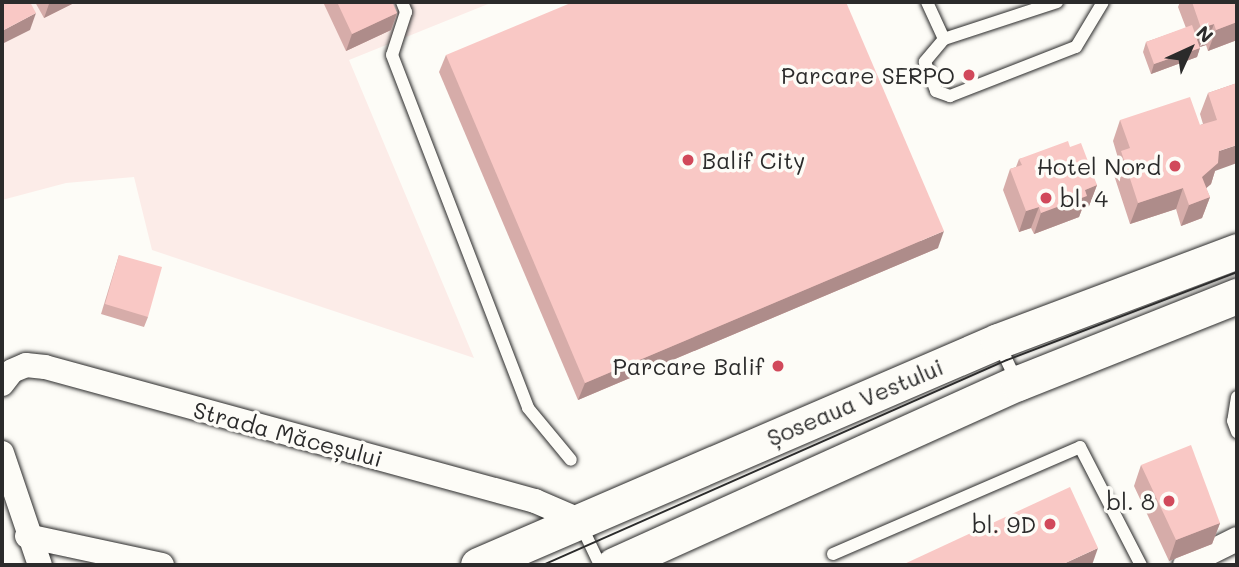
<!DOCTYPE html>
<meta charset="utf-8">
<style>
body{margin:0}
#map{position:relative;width:1239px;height:567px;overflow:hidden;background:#fdfcf7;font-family:Mali,sans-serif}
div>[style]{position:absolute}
.built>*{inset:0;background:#fcece8}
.roads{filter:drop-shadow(0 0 2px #2b2b2b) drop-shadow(0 0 2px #2b2b2b)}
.service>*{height:12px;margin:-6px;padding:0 6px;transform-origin:6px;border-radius:6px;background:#fdfcf7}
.minor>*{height:24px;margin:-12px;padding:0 12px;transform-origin:12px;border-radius:12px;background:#fdfcf7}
.secondary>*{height:35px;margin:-17.5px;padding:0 17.5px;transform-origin:17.5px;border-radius:17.5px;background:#fdfcf7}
.tram>*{height:2px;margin:-1px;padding:0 1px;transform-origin:1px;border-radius:1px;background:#2b2b2b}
.wall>*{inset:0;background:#d6aca9}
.shaded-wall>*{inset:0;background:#ae8c8a}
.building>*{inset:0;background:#f9c8c5}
.dots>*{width:19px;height:19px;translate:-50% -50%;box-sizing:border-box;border:4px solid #fdfcf7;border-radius:50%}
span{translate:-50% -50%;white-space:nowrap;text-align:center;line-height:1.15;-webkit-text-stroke:7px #fdfcf7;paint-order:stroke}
.poi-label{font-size:23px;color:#2b2b2b}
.right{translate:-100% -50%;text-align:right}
.left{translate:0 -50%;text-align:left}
.street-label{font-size:23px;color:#2b2b2b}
.frame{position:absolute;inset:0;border:4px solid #2b2b2b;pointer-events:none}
.north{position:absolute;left:1155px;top:14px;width:70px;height:70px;-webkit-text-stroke:5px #fdfcf7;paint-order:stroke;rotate:45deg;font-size:19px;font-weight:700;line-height:28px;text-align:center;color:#2b2b2b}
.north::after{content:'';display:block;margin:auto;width:24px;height:32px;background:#2b2b2b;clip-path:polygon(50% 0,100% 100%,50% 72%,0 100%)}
</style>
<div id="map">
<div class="built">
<div style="clip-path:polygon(2px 2px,493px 2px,349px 60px,474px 358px,152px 250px,134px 177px,66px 183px,2px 200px)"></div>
</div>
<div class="roads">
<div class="service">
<div style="left:402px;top:2px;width:11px;rotate:68deg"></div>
<div style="left:406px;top:12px;width:45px;rotate:108deg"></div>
<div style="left:392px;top:55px;width:378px;rotate:68.9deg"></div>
<div style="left:528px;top:408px;width:67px;rotate:50.4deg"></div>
<div style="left:927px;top:2px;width:41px;rotate:65.3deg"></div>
<div style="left:944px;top:39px;width:119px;rotate:-18.1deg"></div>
<div style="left:944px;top:39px;width:30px;rotate:130deg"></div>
<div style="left:925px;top:62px;width:31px;rotate:69deg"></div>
<div style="left:936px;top:91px;width:15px;rotate:20deg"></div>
<div style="left:950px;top:96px;width:135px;rotate:-21.3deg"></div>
<div style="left:1076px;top:47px;width:52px;rotate:-59deg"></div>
<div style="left:998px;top:342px;width:44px;rotate:64.6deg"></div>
<div style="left:1237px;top:397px;width:24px;rotate:99deg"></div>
<div style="left:1233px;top:421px;width:12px;rotate:70deg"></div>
<div style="left:581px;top:525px;width:44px;rotate:64.6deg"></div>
<div style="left:833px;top:554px;width:269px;rotate:-23.4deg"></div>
<div style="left:1080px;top:447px;width:133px;rotate:62.7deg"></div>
</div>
<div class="minor">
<div style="left:2px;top:384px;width:16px;rotate:-52deg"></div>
<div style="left:12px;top:371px;width:15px;rotate:-23deg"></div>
<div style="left:26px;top:365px;width:19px;rotate:6deg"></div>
<div style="left:45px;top:367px;width:508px;rotate:15.29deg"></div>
<div style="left:535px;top:501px;width:48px;rotate:23.4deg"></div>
<div style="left:2px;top:453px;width:118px;rotate:71.3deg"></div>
<div style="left:27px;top:536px;width:138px;rotate:12.1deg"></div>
<div style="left:1185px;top:565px;width:58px;rotate:-26.6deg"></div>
</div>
<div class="secondary">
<div style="left:478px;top:565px;width:566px;rotate:-23.3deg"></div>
<div style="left:998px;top:341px;width:255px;rotate:-20.6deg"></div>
<div style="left:614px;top:565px;width:443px;rotate:-24.3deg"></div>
<div style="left:1018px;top:383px;width:236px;rotate:-21.7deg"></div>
</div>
</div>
<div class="tram">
<div style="left:543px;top:565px;width:507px;rotate:-23.84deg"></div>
<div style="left:1007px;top:360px;width:246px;rotate:-20.9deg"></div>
</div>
<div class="wall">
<div style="clip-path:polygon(35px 2px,76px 2px,44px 18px)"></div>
<div style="clip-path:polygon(323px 2px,392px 2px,397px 13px,391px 30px,346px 51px)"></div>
<div style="clip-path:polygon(1180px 2px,1237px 2px,1237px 40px,1208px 51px,1206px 45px,1200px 47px,1197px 57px,1151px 74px,1143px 52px,1146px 42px,1186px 28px,1178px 7px)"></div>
<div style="clip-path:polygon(446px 55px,938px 248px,578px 400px,439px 72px)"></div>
<div style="clip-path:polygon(1237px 83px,1215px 171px,1211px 184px,1206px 188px,1210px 197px,1202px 218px,1181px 226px,1176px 209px,1130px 224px,1113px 172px,1118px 158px,1113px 141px,1120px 120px,1200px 125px,1203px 124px,1200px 114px,1208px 93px)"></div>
<div style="clip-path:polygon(1070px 147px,1097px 185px,1089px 206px,1082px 209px,1079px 217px,1034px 234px,1031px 228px,1019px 232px,1003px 190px,1010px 169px,1016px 167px,1019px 159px)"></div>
<div style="clip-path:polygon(119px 255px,148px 317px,144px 327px,101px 314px)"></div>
<div style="clip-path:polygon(1141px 465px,1220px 523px,1212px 544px,1169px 561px,1134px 486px)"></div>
</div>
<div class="shaded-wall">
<div style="clip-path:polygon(54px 2px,76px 2px,44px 18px,49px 4px)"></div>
<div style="clip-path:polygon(36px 13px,30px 30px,2px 44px,2px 31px)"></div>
<div style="clip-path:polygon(397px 13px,391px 30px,346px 51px,352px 34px)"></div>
<div style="clip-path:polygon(1237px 22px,1237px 40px,1208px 51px,1216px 30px)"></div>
<div style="clip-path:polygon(1214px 24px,1206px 45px,1194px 49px,1201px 28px)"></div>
<div style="clip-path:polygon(1200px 48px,1197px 57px,1151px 74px,1154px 64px)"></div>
<div style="clip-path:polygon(1237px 145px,1237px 163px,1215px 171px,1211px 184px,1195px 198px,1202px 177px,1219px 151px)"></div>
<div style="clip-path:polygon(1097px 185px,1089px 206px,1082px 209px,1079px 217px,1034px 234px,1041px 213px,1085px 190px)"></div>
<div style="clip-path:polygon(1183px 188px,1176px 209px,1130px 224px,1138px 203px)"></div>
<div style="clip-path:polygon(1210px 197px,1202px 218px,1181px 226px,1189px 205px)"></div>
<div style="clip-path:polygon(1039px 207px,1031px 228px,1019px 232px,1026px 211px)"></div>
<div style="clip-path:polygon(944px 231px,938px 248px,578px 400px,585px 383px)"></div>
<div style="clip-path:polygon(1220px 523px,1212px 544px,1169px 561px,1176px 540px)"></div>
<div style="clip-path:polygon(1098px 548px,1092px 565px,1061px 565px)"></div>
</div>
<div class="building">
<div style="clip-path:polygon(2px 2px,30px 2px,36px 13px,2px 31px)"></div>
<div style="clip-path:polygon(337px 2px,392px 2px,397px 13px,352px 34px)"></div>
<div style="clip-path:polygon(573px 2px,846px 2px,944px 231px,585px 383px,446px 55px)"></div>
<div style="clip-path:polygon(1192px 2px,1237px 2px,1237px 22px,1216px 30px,1214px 24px,1201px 28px)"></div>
<div style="clip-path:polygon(1192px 25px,1200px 48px,1154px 64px,1146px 42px)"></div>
<div style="clip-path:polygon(1237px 83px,1237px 145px,1219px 151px,1218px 163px,1202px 177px,1210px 197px,1189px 205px,1183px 188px,1138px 203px,1121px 151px,1130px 148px,1120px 120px,1190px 97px,1200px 125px,1217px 120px,1208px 93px)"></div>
<div style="clip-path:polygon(1068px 141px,1070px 147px,1081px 143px,1097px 185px,1085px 190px,1087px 196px,1041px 213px,1039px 207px,1026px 211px,1010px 169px,1022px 165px,1019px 159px)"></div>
<div style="clip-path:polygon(119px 255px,162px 267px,148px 317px,105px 304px)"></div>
<div style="clip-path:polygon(1191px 445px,1220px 523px,1176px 540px,1141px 465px)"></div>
<div style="clip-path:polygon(1070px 487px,1098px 548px,1061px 565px,902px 565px)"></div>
</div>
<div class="dots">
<div style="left:969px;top:75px;background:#d1495b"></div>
<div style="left:688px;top:160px;background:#d1495b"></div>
<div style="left:1175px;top:166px;background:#d1495b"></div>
<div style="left:1046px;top:198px;background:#d1495b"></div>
<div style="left:778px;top:366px;background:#d1495b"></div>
<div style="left:1169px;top:501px;background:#d1495b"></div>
<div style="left:1050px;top:524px;background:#d1495b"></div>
</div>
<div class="poi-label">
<span class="right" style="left:955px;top:75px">Parcare SERPO</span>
<span class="left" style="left:702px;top:160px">Balif City</span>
<span class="right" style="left:1161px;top:166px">Hotel Nord</span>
<span class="left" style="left:1060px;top:198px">bl. 4</span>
<span class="right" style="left:764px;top:366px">Parcare Balif</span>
<span class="right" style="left:1155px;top:501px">bl. 8</span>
<span class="right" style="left:1036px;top:524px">bl. 9D</span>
</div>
<div class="street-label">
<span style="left:855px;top:402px;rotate:-23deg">Șoseaua Vestului</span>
<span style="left:288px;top:434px;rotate:15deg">Strada Măceșului</span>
</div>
<div class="frame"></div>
<div class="north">N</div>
</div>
